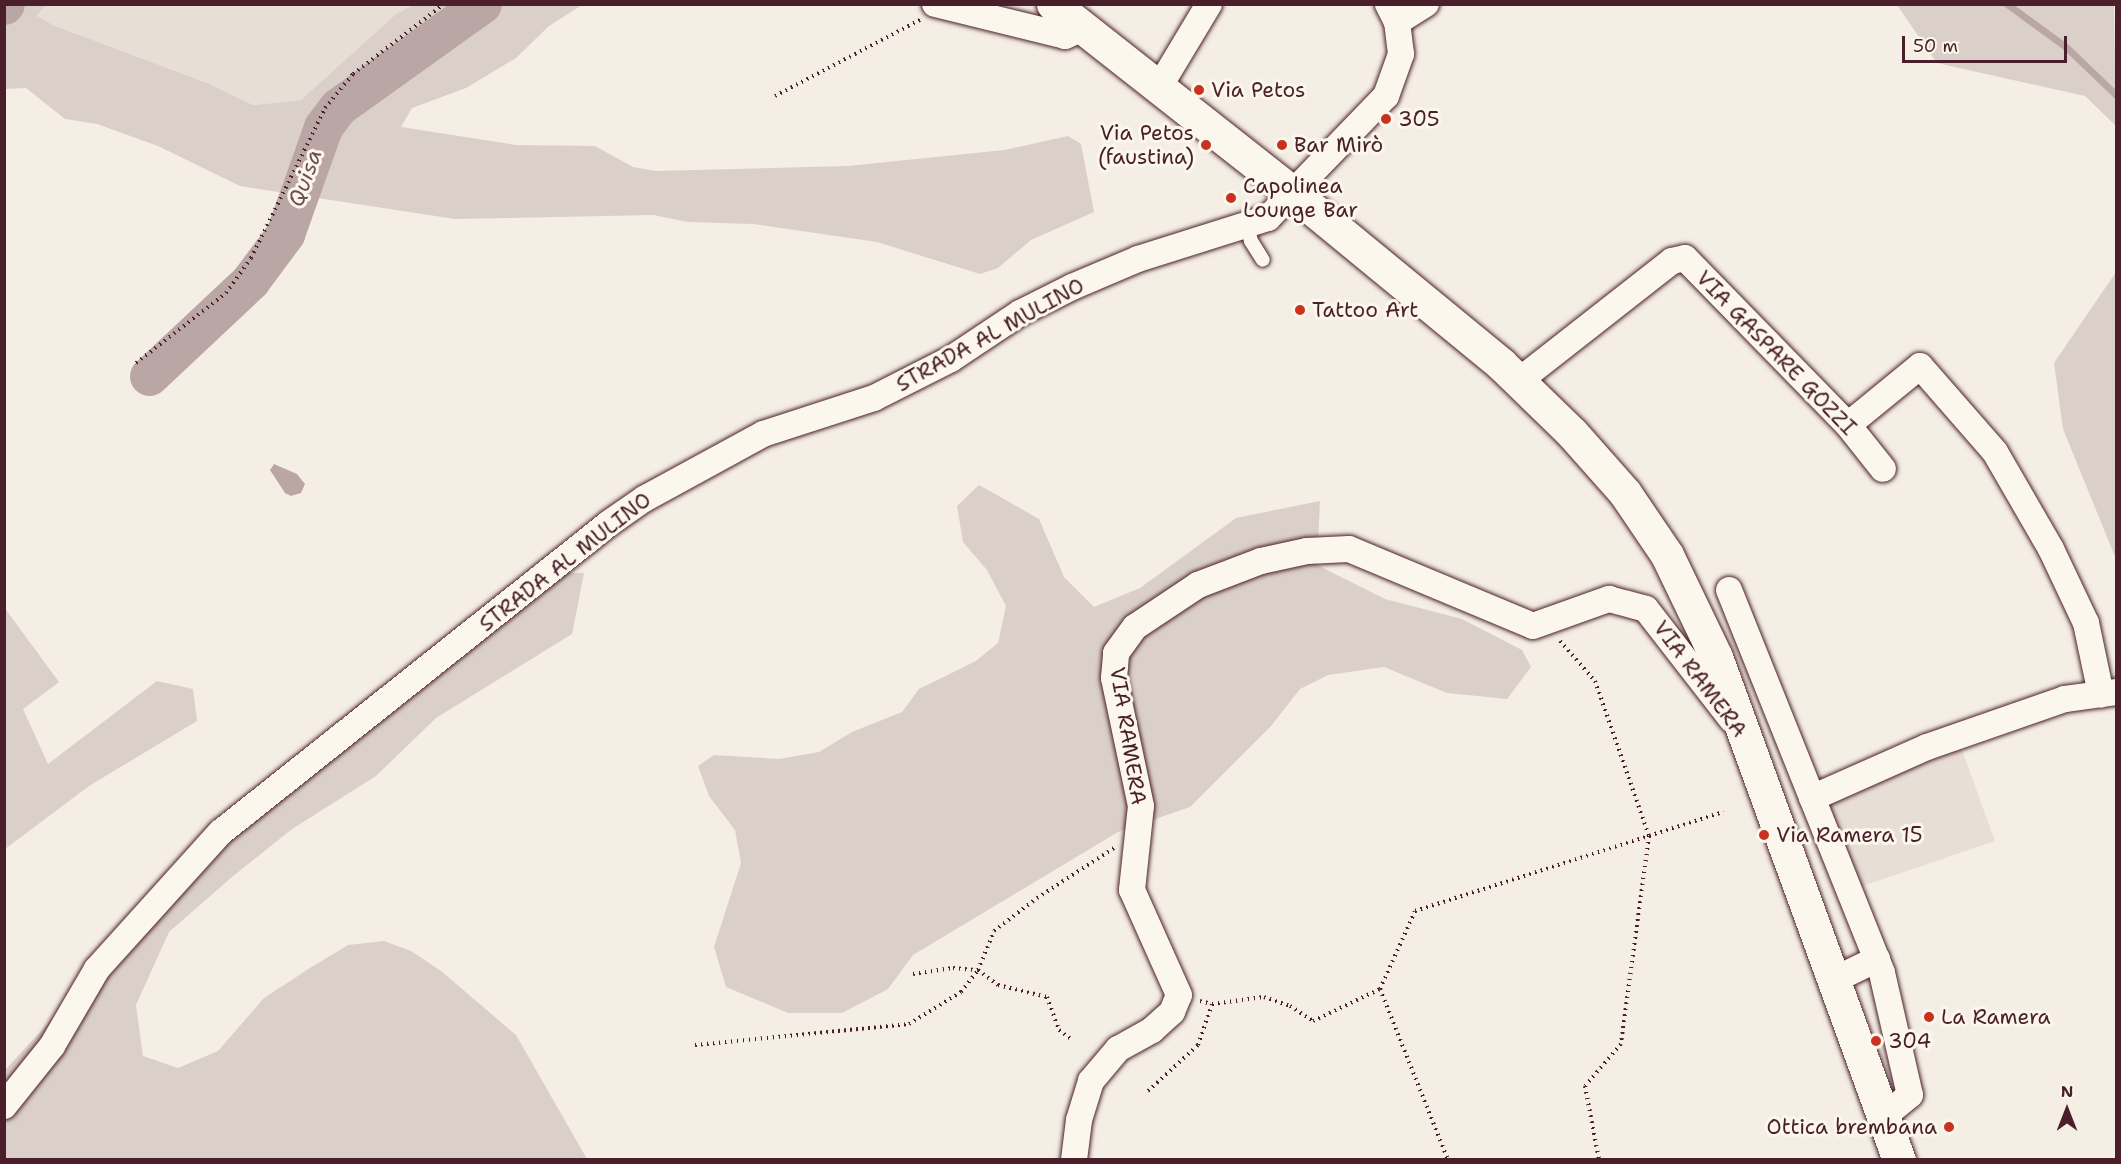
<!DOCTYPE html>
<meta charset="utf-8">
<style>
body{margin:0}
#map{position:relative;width:2121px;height:1164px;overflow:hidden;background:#f4eee4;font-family:"Shantell Sans",sans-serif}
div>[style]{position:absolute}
.built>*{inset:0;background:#e7dfd6}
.green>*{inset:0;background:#dbd0c9}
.water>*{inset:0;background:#baa7a5}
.stream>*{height:7px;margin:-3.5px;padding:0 3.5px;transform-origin:3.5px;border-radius:3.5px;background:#baa7a5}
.river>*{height:39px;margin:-19.5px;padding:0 19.5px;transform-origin:19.5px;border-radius:19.5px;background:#baa7a5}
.path>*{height:4px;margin-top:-2px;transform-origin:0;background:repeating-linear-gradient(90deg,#4a1f2b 0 1.5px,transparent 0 6px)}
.roads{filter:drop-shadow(0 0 2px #4a1f2b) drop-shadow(0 0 2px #4a1f2b)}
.lane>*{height:14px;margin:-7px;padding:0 7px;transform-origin:7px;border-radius:7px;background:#fbf7ec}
.street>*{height:26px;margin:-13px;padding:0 13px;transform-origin:13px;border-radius:13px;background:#fbf7ec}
.primary>*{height:33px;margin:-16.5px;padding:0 16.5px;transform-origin:16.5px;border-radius:16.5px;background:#fbf7ec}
.dots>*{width:16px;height:16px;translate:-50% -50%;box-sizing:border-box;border:3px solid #fbf7ec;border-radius:50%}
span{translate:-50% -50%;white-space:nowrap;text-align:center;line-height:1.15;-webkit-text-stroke:6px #fbf7ec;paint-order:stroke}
.poi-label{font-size:21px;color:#4a1f2b}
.left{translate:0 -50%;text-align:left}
.right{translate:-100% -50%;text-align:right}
.street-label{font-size:21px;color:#4a1f2b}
.water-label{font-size:22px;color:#714f56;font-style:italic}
.frame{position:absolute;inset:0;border:6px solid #4a1f2b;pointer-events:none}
.north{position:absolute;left:2037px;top:1080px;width:60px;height:60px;-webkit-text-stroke:4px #fbf7ec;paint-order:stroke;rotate:0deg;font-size:16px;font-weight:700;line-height:24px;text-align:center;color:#4a1f2b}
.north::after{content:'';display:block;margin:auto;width:21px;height:27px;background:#4a1f2b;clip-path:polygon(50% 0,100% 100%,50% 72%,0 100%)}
.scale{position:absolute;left:1902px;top:36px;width:165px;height:27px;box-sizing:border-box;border:3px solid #4a1f2b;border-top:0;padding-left:8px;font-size:18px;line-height:21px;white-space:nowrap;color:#4a1f2b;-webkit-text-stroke:4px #fbf7ec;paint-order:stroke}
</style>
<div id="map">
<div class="built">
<div style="clip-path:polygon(45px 4px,413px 5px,396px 14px,301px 100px,253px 105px,207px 83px,53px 25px,36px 16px)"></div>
<div style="clip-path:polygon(1959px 742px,1995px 841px,1857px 888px,1827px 796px)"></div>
</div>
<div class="green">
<div style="clip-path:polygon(5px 4px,45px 5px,37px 16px,53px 25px,207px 83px,253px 105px,301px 100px,396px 14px,413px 5px,582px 5px,549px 26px,516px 58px,466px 88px,412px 108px,401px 127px,516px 145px,595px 146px,633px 167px,656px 171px,848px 166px,1004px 150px,1068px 136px,1081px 144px,1094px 212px,1031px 240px,998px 268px,980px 274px,877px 242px,753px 224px,688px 222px,653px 215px,455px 219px,240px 186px,158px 146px,97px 124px,65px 119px,26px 88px,5px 89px)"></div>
<div style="clip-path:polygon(1897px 5px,2114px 5px,2116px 126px,2085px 96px,1937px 63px)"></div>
<div style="clip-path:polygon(2116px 272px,2116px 559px,2063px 429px,2054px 363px)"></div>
<div style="clip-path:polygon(979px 485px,1039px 519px,1064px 577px,1094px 607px,1140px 588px,1236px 518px,1320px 501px,1317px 565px,1385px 599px,1462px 619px,1522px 650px,1531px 667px,1507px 699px,1447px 693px,1384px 667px,1328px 675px,1300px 689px,1271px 726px,1190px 807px,1118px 832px,913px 955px,888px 989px,842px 1013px,788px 1013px,726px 987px,714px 947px,741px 863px,735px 830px,709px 796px,698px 766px,714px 755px,779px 759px,819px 752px,852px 732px,902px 712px,919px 689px,976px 661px,998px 643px,1006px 606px,987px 570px,963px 542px,957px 506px)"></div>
<div style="clip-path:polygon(549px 573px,584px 573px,572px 634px,436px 718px,376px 776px,292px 829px,232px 877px,169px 932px,136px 1005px,143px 1056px,178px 1068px,218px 1051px,264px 998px,310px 968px,348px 945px,384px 941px,411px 951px,441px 971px,516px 1035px,587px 1159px,5px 1160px,5px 1070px,278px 775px,354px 708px,461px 625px)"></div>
<div style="clip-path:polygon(4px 607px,59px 682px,23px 709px,48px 764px,157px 681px,193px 689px,197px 721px,89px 786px,5px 849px)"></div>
</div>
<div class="water">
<div style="clip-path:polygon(274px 464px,297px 474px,305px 484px,301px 493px,291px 496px,285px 493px,270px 470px)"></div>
</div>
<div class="stream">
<div style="left:2007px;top:4px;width:73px;rotate:36.1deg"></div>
<div style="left:2066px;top:47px;width:69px;rotate:43.8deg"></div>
</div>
<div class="river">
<div style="left:4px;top:5px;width:1px;rotate:-45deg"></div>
<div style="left:149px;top:376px;width:139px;rotate:-43.2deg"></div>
<div style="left:250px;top:281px;width:59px;rotate:-53.3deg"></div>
<div style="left:285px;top:234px;width:114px;rotate:-70.4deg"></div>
<div style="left:323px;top:127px;width:25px;rotate:-53deg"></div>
<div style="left:338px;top:107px;width:177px;rotate:-35.6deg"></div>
</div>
<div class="path">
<div style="left:775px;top:96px;width:164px;rotate:-27.7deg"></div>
<div style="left:136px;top:363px;width:114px;rotate:-37.9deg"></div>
<div style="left:226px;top:293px;width:43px;rotate:-54.5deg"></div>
<div style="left:251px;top:258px;width:167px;rotate:-63.7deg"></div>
<div style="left:325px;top:108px;width:44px;rotate:-50.5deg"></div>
<div style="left:353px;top:74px;width:115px;rotate:-37.6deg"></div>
<div style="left:1560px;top:641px;width:53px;rotate:48.8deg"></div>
<div style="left:1595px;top:681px;width:164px;rotate:70.8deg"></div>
<div style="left:1649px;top:836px;width:210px;rotate:97.7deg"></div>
<div style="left:1621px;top:1044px;width:55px;rotate:130.6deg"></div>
<div style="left:1585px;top:1086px;width:75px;rotate:79.3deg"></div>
<div style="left:913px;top:974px;width:40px;rotate:-8.5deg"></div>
<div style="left:953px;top:968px;width:25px;rotate:5deg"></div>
<div style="left:978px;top:970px;width:25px;rotate:37deg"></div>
<div style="left:998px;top:985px;width:50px;rotate:13.8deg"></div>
<div style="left:1047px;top:997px;width:35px;rotate:70deg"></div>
<div style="left:1059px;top:1030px;width:15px;rotate:37deg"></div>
<div style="left:1380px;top:989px;width:184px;rotate:68.3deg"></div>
<div style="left:1200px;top:1001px;width:12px;rotate:14deg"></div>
<div style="left:1212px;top:1004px;width:52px;rotate:-7.7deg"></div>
<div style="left:1264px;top:997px;width:28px;rotate:19deg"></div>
<div style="left:1290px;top:1006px;width:27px;rotate:33deg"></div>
<div style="left:1313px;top:1021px;width:74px;rotate:-25.5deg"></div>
<div style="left:1380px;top:989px;width:85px;rotate:-65.8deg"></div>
<div style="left:1415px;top:911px;width:324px;rotate:-17.8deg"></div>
<div style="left:695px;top:1045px;width:215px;rotate:-5.6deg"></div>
<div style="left:909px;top:1024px;width:61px;rotate:-31.6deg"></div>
<div style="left:961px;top:992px;width:28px;rotate:-52deg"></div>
<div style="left:978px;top:970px;width:42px;rotate:-67.7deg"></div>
<div style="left:994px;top:931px;width:54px;rotate:-37.5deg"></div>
<div style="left:1037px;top:898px;width:92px;rotate:-33deg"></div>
<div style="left:1148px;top:1091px;width:68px;rotate:-42.6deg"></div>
<div style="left:1198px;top:1045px;width:43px;rotate:-71.1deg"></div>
</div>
<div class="roads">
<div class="lane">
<div style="left:1247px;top:224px;width:17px;rotate:77deg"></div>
<div style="left:1251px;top:241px;width:22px;rotate:58deg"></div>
</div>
<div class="street">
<div style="left:935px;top:4px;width:134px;rotate:13.8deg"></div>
<div style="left:1065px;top:36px;width:20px;rotate:-24deg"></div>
<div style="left:1397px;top:22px;width:34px;rotate:-32deg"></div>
<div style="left:1158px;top:89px;width:99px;rotate:-59deg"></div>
<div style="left:1520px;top:380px;width:193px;rotate:-38.1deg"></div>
<div style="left:1672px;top:261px;width:13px;rotate:-13deg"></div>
<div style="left:1685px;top:258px;width:233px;rotate:45.7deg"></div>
<div style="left:1848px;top:425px;width:56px;rotate:51.5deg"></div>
<div style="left:1848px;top:425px;width:93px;rotate:-39.3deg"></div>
<div style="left:1920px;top:366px;width:114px;rotate:48.9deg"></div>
<div style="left:1995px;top:452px;width:112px;rotate:60deg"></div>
<div style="left:2051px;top:549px;width:82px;rotate:64.7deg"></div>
<div style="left:2086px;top:623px;width:73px;rotate:78.1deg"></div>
<div style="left:1729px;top:590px;width:412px;rotate:68.2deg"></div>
<div style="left:1882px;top:973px;width:125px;rotate:77.1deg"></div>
<div style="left:1910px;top:1095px;width:35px;rotate:141deg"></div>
<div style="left:1812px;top:798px;width:126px;rotate:-23.9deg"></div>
<div style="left:1927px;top:747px;width:146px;rotate:-19.2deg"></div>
<div style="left:2065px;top:699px;width:51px;rotate:-7.8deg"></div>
<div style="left:1834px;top:980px;width:48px;rotate:-26deg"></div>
<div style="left:4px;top:1106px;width:77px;rotate:-51.3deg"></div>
<div style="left:52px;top:1046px;width:89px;rotate:-59.7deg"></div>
<div style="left:97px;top:969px;width:185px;rotate:-47.9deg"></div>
<div style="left:221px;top:832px;width:495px;rotate:-38.5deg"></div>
<div style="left:608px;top:524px;width:44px;rotate:-34.8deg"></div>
<div style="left:644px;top:499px;width:136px;rotate:-28.6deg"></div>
<div style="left:763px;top:434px;width:117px;rotate:-18deg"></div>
<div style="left:874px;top:398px;width:86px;rotate:-26.9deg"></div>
<div style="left:951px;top:359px;width:83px;rotate:-33.7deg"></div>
<div style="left:1020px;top:313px;width:58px;rotate:-26.6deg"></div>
<div style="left:1072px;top:287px;width:72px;rotate:-23deg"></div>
<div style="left:1138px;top:259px;width:136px;rotate:-17.5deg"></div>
<div style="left:1268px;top:218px;width:170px;rotate:-46deg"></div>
<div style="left:1386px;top:96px;width:45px;rotate:-70.3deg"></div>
<div style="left:1401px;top:54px;width:32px;rotate:-97deg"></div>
<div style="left:1397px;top:22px;width:20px;rotate:-117deg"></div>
<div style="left:1074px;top:1160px;width:40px;rotate:-82.9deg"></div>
<div style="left:1079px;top:1120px;width:41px;rotate:-72.9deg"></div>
<div style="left:1091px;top:1081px;width:42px;rotate:-49.8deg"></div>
<div style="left:1118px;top:1049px;width:39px;rotate:-29deg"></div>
<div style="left:1152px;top:1030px;width:27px;rotate:-42deg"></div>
<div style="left:1172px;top:1012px;width:18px;rotate:-68deg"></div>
<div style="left:1179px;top:995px;width:115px;rotate:-114.1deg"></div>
<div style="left:1132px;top:890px;width:84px;rotate:-83.9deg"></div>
<div style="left:1141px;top:806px;width:131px;rotate:-101.9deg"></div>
<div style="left:1114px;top:678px;width:25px;rotate:-85deg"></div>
<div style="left:1116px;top:653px;width:32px;rotate:-54deg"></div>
<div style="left:1135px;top:627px;width:76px;rotate:-33.7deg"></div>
<div style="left:1198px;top:585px;width:67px;rotate:-20.9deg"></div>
<div style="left:1261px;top:561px;width:47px;rotate:-12.3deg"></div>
<div style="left:1307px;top:551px;width:42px;rotate:-2.7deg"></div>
<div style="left:1349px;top:549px;width:199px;rotate:22.7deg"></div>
<div style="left:1533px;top:626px;width:81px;rotate:-19.6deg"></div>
<div style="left:1609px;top:599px;width:38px;rotate:15deg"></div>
<div style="left:1646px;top:609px;width:140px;rotate:52.2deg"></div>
</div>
<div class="primary">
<div style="left:1053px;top:4px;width:305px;rotate:38.2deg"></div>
<div style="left:1293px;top:193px;width:269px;rotate:39.4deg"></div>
<div style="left:1501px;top:364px;width:99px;rotate:44.2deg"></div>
<div style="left:1572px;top:433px;width:80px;rotate:48.5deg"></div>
<div style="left:1625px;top:493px;width:75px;rotate:55.9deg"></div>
<div style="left:1667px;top:555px;width:113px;rotate:64.3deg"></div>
<div style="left:1716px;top:657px;width:535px;rotate:70.01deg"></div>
</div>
</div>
<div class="dots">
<div style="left:1199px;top:90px;background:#c8321e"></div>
<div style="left:1386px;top:119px;background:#c8321e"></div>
<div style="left:1206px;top:145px;background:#c8321e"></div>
<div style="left:1282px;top:145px;background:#c8321e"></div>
<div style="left:1231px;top:198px;background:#c8321e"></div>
<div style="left:1300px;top:310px;background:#c8321e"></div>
<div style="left:1764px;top:835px;background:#c8321e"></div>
<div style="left:1929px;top:1017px;background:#c8321e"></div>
<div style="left:1876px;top:1041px;background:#c8321e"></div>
<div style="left:1949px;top:1127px;background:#c8321e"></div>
</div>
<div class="poi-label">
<span class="left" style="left:1211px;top:90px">Via Petos</span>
<span class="left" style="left:1398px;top:119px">305</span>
<span class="right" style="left:1194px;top:145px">Via Petos<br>(faustina)</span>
<span class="left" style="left:1294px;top:145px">Bar Mirò</span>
<span class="left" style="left:1243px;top:198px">Capolinea<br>Lounge Bar</span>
<span class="left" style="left:1312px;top:310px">Tattoo Art</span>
<span class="left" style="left:1776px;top:835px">Via Ramera 15</span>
<span class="left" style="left:1941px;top:1017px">La Ramera</span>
<span class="left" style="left:1888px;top:1041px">304</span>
<span class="right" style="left:1937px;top:1127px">Ottica brembana</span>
</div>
<div class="street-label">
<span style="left:990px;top:335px;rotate:-29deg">STRADA AL MULINO</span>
<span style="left:1776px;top:353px;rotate:46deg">VIA GASPARE GOZZI</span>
<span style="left:565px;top:562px;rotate:-38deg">STRADA AL MULINO</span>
<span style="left:1700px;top:679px;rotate:53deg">VIA RAMERA</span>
<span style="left:1128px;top:736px;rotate:81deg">VIA RAMERA</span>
</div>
<div class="water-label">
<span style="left:305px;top:178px;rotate:-70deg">Quisa</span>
</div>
<div class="frame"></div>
<div class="north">N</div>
<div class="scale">50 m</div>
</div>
